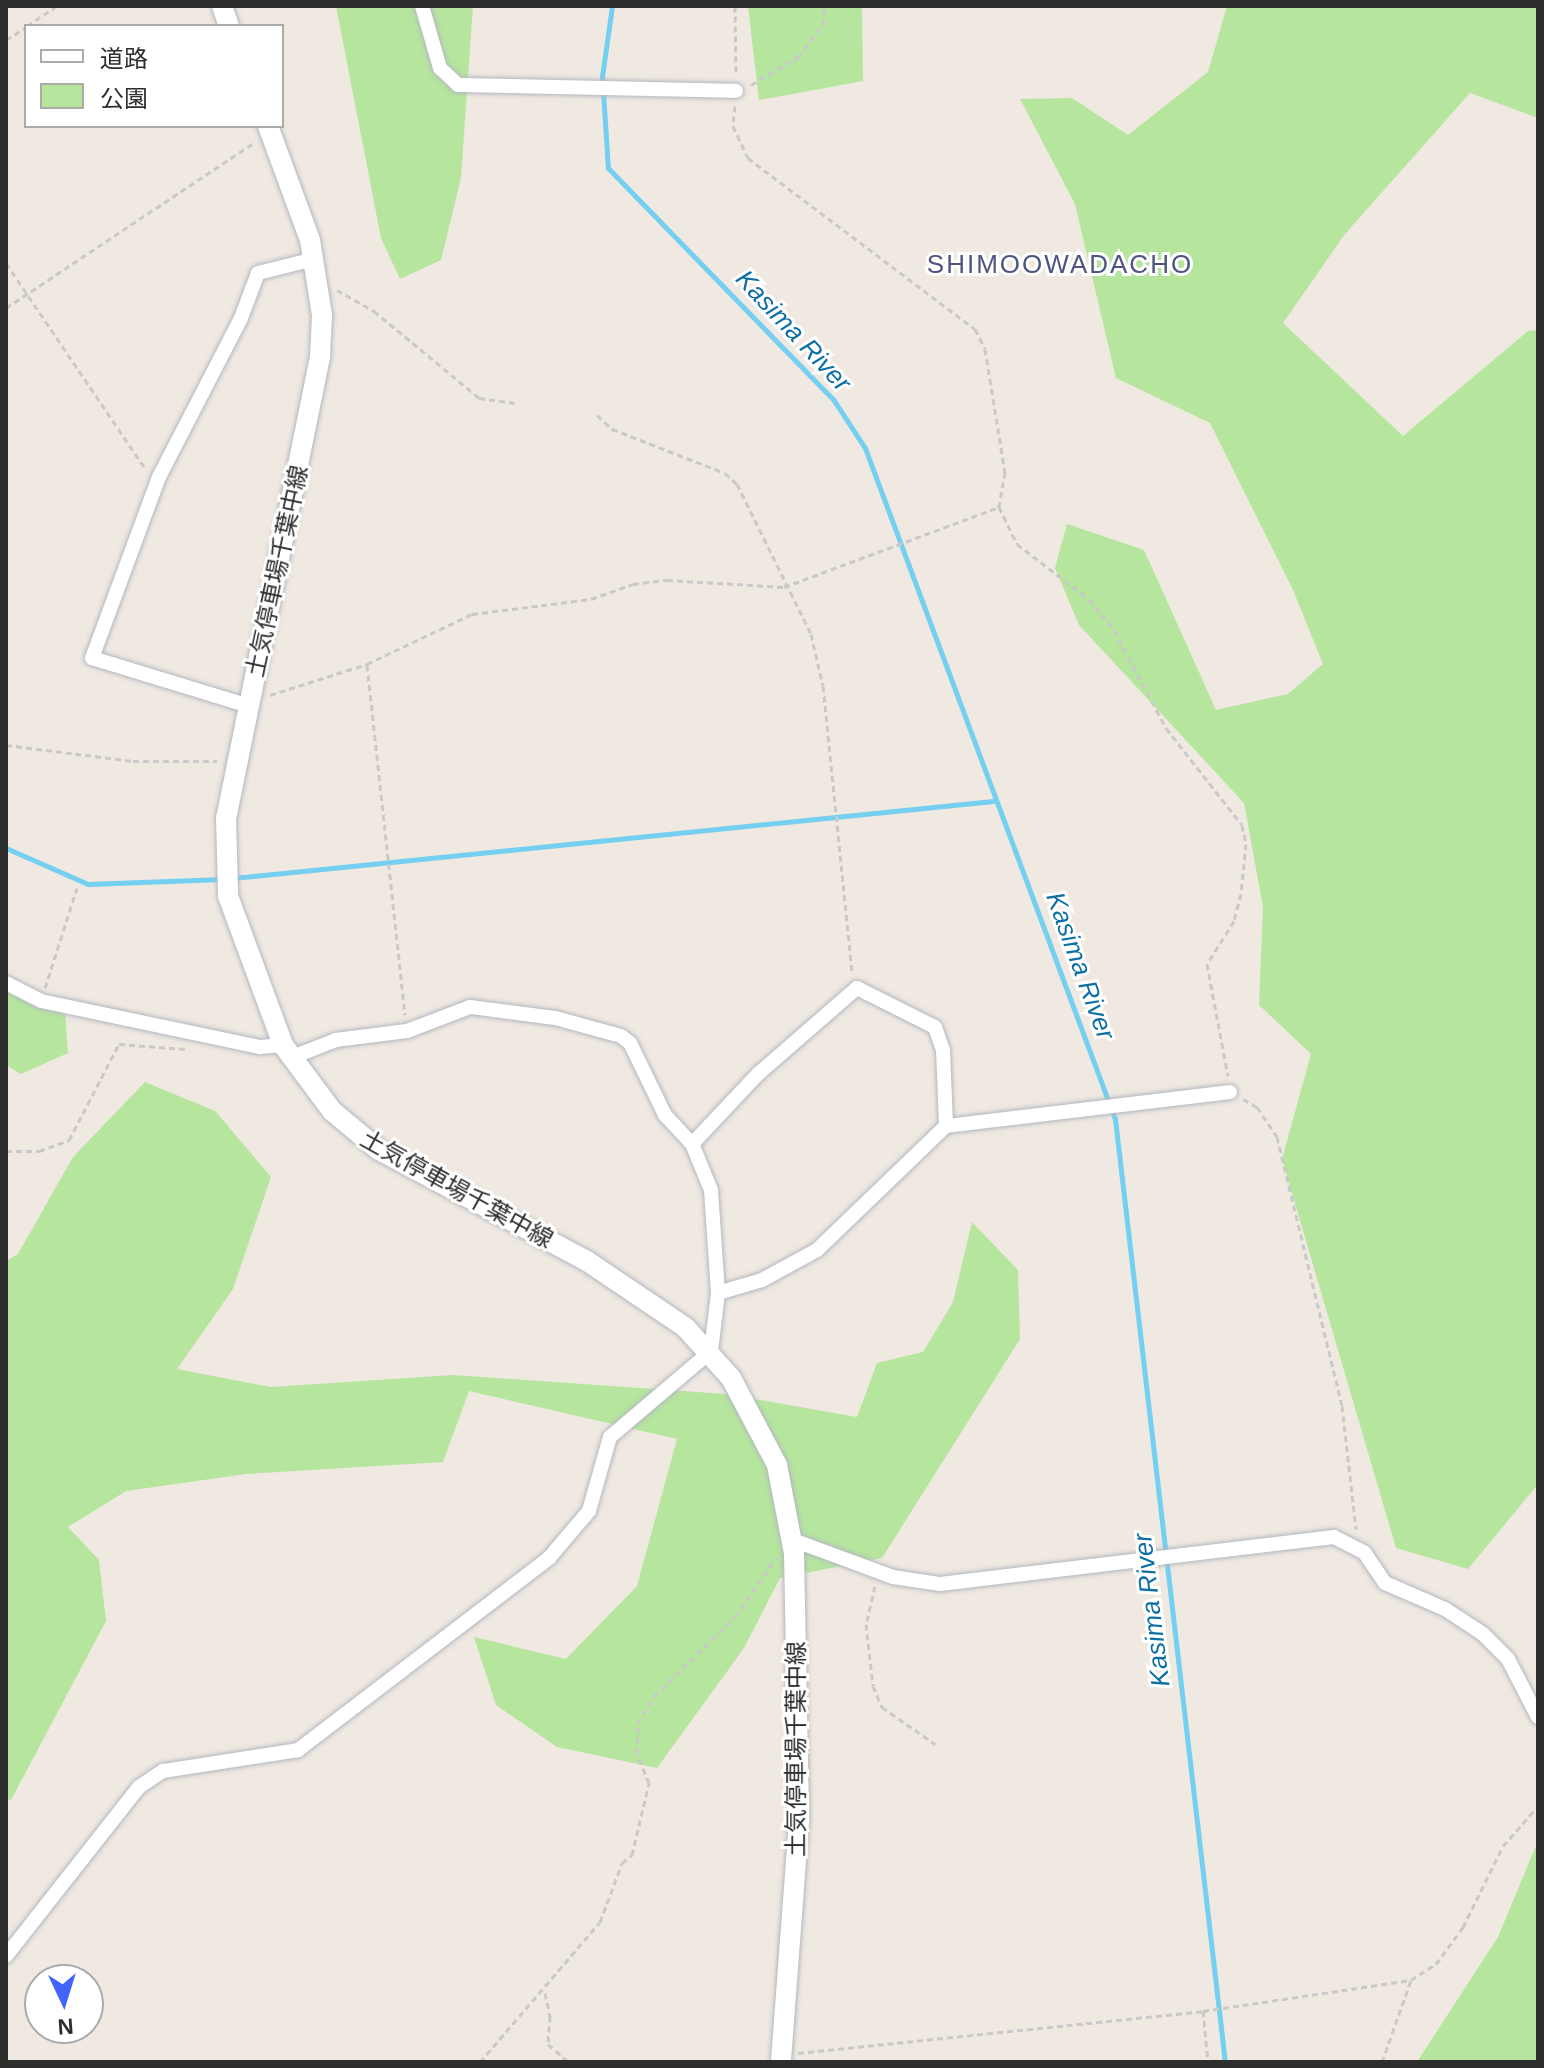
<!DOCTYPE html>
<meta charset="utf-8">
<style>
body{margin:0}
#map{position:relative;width:1544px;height:2068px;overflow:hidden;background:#efe9e1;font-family:Arial,"Noto Sans JP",sans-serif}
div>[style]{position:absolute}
.green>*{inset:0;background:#b6e59e}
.stream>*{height:5px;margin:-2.5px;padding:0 2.5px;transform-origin:2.5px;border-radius:2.5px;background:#75cff0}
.path>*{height:3px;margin-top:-1.5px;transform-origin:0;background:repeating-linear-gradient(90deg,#c9c9c9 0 6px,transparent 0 10px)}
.roads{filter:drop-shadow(0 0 2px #b4b7c1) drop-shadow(0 0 2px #b4b7c1)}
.minor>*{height:14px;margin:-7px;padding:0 7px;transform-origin:7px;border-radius:7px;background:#fff}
.secondary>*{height:20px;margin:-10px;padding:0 10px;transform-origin:10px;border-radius:10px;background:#fff}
span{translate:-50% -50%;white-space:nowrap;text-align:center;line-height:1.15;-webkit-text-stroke:6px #fff;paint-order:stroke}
.street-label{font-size:24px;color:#2e2e2e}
.neighbourhood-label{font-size:26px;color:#4d5680;letter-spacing:2px}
.water-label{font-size:26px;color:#0d6fa3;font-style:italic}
.frame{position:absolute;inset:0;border:8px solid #2e2e2e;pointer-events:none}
.legend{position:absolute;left:24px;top:24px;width:260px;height:104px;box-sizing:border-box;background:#fff;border:2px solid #ababab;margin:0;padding:10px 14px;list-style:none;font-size:24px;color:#2e2e2e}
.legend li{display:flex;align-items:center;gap:16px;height:40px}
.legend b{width:40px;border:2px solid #ababab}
.north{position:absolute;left:24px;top:1964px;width:80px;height:80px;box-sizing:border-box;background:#fff;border:2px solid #ababab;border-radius:50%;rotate:176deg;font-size:22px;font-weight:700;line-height:32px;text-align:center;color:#2e2e2e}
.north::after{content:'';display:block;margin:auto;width:28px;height:36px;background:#4264fb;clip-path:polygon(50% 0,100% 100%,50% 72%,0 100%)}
</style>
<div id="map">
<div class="green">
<div style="clip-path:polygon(336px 6px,473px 6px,461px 178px,441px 260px,400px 279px,381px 238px)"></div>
<div style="clip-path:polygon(748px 6px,862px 6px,863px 81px,759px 100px)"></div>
<div style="clip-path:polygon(1227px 6px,1538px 6px,1538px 118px,1470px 93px,1345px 234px,1283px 323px,1403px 436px,1528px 331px,1538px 330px,1538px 1484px,1468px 1569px,1396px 1548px,1282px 1159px,1311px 1054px,1259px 1005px,1263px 907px,1244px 803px,1079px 625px,1055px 568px,1067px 524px,1144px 550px,1216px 710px,1288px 694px,1323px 664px,1293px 590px,1210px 423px,1116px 378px,1075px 204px,1020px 99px,1072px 98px,1128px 135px,1208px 72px)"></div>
<div style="clip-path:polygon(6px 990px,65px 1013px,68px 1053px,21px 1074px,6px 1065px)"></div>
<div style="clip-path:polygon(145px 1082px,215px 1111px,271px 1177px,233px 1289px,177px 1369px,271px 1387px,453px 1375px,726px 1394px,857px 1417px,877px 1363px,923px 1352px,953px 1302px,972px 1222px,1018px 1270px,1020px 1339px,882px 1558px,780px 1578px,744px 1648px,657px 1768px,557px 1747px,496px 1705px,474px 1637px,566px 1659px,637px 1586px,677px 1439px,469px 1391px,443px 1462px,246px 1474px,126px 1491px,68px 1527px,99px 1560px,106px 1621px,11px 1800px,6px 1800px,6px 1261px,18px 1254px,73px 1157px)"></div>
<div style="clip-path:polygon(1538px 1841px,1538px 2062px,1417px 2062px,1498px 1937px)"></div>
</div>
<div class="stream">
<div style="left:612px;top:6px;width:71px;rotate:98.1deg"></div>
<div style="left:602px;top:76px;width:92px;rotate:86.3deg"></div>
<div style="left:608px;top:168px;width:322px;rotate:45.8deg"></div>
<div style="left:833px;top:399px;width:59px;rotate:56.9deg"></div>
<div style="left:865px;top:448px;width:716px;rotate:69.57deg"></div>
<div style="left:1115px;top:1119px;width:949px;rotate:83.35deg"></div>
<div style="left:6px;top:848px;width:90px;rotate:23.7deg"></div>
<div style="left:88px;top:884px;width:135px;rotate:-2.1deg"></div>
<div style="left:233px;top:878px;width:764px;rotate:-5.79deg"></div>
</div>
<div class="path">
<div style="left:735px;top:6px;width:68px;rotate:89.2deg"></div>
<div style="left:27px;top:26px;width:36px;rotate:-34deg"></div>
<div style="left:6px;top:40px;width:24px;rotate:-33deg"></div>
<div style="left:751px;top:85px;width:55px;rotate:-30.8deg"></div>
<div style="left:798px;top:57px;width:41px;rotate:-52.9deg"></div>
<div style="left:823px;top:24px;width:18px;rotate:-84deg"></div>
<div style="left:735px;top:106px;width:20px;rotate:96deg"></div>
<div style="left:733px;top:126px;width:35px;rotate:65deg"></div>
<div style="left:748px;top:158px;width:284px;rotate:37deg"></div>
<div style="left:975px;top:329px;width:22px;rotate:63deg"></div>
<div style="left:985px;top:349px;width:125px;rotate:80.8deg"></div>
<div style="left:1005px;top:472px;width:36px;rotate:100deg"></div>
<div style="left:999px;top:507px;width:41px;rotate:64.1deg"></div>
<div style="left:1017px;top:544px;width:91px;rotate:37.4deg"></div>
<div style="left:1089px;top:599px;width:40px;rotate:51deg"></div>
<div style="left:1114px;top:630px;width:111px;rotate:62deg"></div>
<div style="left:1166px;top:728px;width:123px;rotate:51.9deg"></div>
<div style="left:1242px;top:825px;width:19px;rotate:78deg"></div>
<div style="left:1246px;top:844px;width:50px;rotate:95.7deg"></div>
<div style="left:1241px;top:894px;width:28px;rotate:105deg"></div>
<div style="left:1234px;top:921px;width:51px;rotate:122.1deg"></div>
<div style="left:1207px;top:964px;width:114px;rotate:79.4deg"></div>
<div style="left:6px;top:263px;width:248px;rotate:55.9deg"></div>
<div style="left:337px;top:290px;width:43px;rotate:29.6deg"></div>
<div style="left:374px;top:311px;width:136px;rotate:39.6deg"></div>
<div style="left:479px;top:398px;width:36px;rotate:8deg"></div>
<div style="left:6px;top:308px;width:297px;rotate:-33.7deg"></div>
<div style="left:597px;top:415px;width:21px;rotate:43deg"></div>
<div style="left:612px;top:429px;width:121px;rotate:21.3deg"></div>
<div style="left:725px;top:473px;width:16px;rotate:43deg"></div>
<div style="left:737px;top:484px;width:167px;rotate:63.7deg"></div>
<div style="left:811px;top:634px;width:53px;rotate:77deg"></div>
<div style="left:823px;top:686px;width:288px;rotate:84.2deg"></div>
<div style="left:367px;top:665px;width:352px;rotate:83.8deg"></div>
<div style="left:270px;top:695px;width:102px;rotate:-17.7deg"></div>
<div style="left:367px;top:664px;width:116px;rotate:-25.5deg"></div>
<div style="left:472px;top:614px;width:120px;rotate:-7.2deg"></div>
<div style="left:591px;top:599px;width:45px;rotate:-19.7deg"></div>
<div style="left:633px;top:584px;width:34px;rotate:-7deg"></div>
<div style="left:667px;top:580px;width:117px;rotate:3.4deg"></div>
<div style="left:784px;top:587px;width:229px;rotate:-20.4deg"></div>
<div style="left:6px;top:745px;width:128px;rotate:7.2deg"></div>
<div style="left:133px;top:761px;width:84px"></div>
<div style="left:45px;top:988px;width:105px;rotate:-72.3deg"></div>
<div style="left:1243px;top:1099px;width:16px;rotate:30deg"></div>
<div style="left:1257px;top:1107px;width:36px;rotate:56deg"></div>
<div style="left:1277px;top:1137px;width:277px;rotate:76.4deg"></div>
<div style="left:1342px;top:1406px;width:124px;rotate:83.5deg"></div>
<div style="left:6px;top:1151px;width:33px"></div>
<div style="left:39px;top:1151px;width:32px;rotate:-20deg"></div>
<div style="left:69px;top:1140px;width:108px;rotate:-62.5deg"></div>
<div style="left:119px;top:1044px;width:66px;rotate:4.3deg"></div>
<div style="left:875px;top:1586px;width:39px;rotate:103deg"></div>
<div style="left:866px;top:1624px;width:62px;rotate:83.6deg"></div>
<div style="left:873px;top:1686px;width:23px;rotate:67deg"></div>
<div style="left:882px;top:1707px;width:65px;rotate:34.9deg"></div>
<div style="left:545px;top:1993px;width:24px;rotate:78deg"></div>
<div style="left:550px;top:2016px;width:28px;rotate:94deg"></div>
<div style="left:548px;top:2044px;width:28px;rotate:41deg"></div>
<div style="left:1203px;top:2011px;width:51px;rotate:84.4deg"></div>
<div style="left:798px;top:2053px;width:407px;rotate:-5.9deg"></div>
<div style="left:1203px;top:2011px;width:210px;rotate:-8.5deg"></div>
<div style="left:1411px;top:1980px;width:30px;rotate:-33deg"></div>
<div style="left:1436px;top:1964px;width:46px;rotate:-53.9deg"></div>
<div style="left:1463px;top:1927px;width:90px;rotate:-63.7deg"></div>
<div style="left:1503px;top:1846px;width:53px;rotate:-48.8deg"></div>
<div style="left:480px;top:2062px;width:184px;rotate:-49.4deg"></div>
<div style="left:600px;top:1922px;width:63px;rotate:-69.6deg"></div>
<div style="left:622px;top:1863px;width:13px;rotate:-39deg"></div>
<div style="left:632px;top:1855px;width:74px;rotate:-76.7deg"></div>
<div style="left:649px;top:1783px;width:32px;rotate:-112deg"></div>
<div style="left:637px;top:1753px;width:30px;rotate:-88deg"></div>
<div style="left:638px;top:1723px;width:31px;rotate:-59deg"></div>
<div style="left:654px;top:1696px;width:113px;rotate:-44.3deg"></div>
<div style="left:735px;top:1617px;width:72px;rotate:-55.2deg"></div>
<div style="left:1382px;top:2062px;width:87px;rotate:-70.5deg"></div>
</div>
<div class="roads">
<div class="minor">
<div style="left:422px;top:6px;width:65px;rotate:73.8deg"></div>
<div style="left:440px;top:68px;width:25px;rotate:43deg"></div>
<div style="left:458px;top:85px;width:278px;rotate:1.2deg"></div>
<div style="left:249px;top:706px;width:164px;rotate:-163deg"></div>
<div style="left:92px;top:658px;width:193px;rotate:-69.7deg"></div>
<div style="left:159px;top:477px;width:179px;rotate:-62.7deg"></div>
<div style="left:241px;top:318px;width:48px;rotate:-69.3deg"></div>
<div style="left:258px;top:273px;width:58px;rotate:-14deg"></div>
<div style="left:6px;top:983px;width:39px;rotate:27deg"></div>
<div style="left:41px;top:1001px;width:224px;rotate:11.9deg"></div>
<div style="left:260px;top:1047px;width:23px;rotate:-5deg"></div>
<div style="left:692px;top:1144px;width:96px;rotate:-46.7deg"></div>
<div style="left:758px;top:1074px;width:131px;rotate:-41deg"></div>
<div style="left:857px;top:988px;width:87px;rotate:26.6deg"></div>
<div style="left:935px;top:1027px;width:24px;rotate:71deg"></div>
<div style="left:943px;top:1050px;width:76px;rotate:87.7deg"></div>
<div style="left:718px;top:1293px;width:46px;rotate:-16.5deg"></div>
<div style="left:762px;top:1280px;width:63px;rotate:-28.6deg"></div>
<div style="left:817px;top:1250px;width:179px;rotate:-43.9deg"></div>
<div style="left:946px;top:1126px;width:286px;rotate:-6.8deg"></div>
<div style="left:793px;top:1540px;width:107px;rotate:20.3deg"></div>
<div style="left:893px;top:1577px;width:48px;rotate:8.5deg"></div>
<div style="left:940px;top:1584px;width:397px;rotate:-6.8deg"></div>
<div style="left:1334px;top:1537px;width:34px;rotate:27deg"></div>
<div style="left:1364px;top:1552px;width:37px;rotate:56deg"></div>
<div style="left:1385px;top:1583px;width:65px;rotate:23.4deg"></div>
<div style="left:1445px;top:1609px;width:45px;rotate:33.3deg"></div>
<div style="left:1483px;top:1634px;width:35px;rotate:45deg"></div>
<div style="left:1508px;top:1659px;width:65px;rotate:62.7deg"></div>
<div style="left:6px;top:1956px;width:215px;rotate:-51.8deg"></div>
<div style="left:139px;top:1787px;width:29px;rotate:-34deg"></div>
<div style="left:163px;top:1771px;width:137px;rotate:-8.8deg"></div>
<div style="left:298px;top:1750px;width:316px;rotate:-37.4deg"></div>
<div style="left:549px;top:1558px;width:62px;rotate:-49.6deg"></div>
<div style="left:589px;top:1511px;width:77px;rotate:-74.2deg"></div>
<div style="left:610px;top:1437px;width:133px;rotate:-40.4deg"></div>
<div style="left:711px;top:1351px;width:58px;rotate:-83.1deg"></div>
<div style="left:718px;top:1293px;width:103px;rotate:-93.9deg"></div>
<div style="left:711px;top:1190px;width:50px;rotate:-112.4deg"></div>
<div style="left:692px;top:1144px;width:40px;rotate:-133deg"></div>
<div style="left:665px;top:1115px;width:80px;rotate:-115.9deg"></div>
<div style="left:630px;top:1043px;width:11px;rotate:-142deg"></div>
<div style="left:621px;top:1036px;width:68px;rotate:-164.7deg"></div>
<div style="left:555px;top:1018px;width:86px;rotate:-172.6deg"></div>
<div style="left:470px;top:1007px;width:67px;rotate:159.1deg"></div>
<div style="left:407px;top:1031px;width:72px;rotate:172.8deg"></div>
<div style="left:336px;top:1040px;width:49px;rotate:158.6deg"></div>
</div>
<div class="secondary">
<div style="left:222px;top:6px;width:21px;rotate:71deg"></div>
<div style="left:268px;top:126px;width:121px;rotate:69.8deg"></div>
<div style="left:310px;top:240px;width:76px;rotate:80.9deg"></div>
<div style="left:322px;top:315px;width:42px;rotate:92.7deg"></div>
<div style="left:320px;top:357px;width:470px;rotate:101.5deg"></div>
<div style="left:226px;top:817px;width:79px;rotate:88.5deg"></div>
<div style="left:228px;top:896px;width:159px;rotate:69.7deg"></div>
<div style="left:283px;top:1045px;width:82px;rotate:53.4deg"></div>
<div style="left:332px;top:1111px;width:61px;rotate:39.7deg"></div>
<div style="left:379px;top:1150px;width:236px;rotate:28.1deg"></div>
<div style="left:587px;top:1261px;width:118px;rotate:34deg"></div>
<div style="left:685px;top:1327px;width:69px;rotate:48deg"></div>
<div style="left:731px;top:1378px;width:98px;rotate:62.1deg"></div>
<div style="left:777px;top:1465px;width:90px;rotate:79.1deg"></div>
<div style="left:794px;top:1553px;width:268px;rotate:88.9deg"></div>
<div style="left:799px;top:1821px;width:242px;rotate:94.3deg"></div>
</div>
</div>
<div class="street-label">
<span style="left:277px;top:571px;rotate:-78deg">土気停車場千葉中線</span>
<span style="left:457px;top:1189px;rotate:29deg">土気停車場千葉中線</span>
<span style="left:796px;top:1749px;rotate:-90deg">土気停車場千葉中線</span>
</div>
<div class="neighbourhood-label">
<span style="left:1060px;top:265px">SHIMOOWADACHO</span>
</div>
<div class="water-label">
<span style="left:793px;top:331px;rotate:47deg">Kasima River</span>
<span style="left:1080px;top:966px;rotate:70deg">Kasima River</span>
<span style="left:1152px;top:1610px;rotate:-97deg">Kasima River</span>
</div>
<div class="frame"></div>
<ul class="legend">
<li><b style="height:10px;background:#fff"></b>道路</li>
<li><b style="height:22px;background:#b6e59e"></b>公園</li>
</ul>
<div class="north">N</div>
</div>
